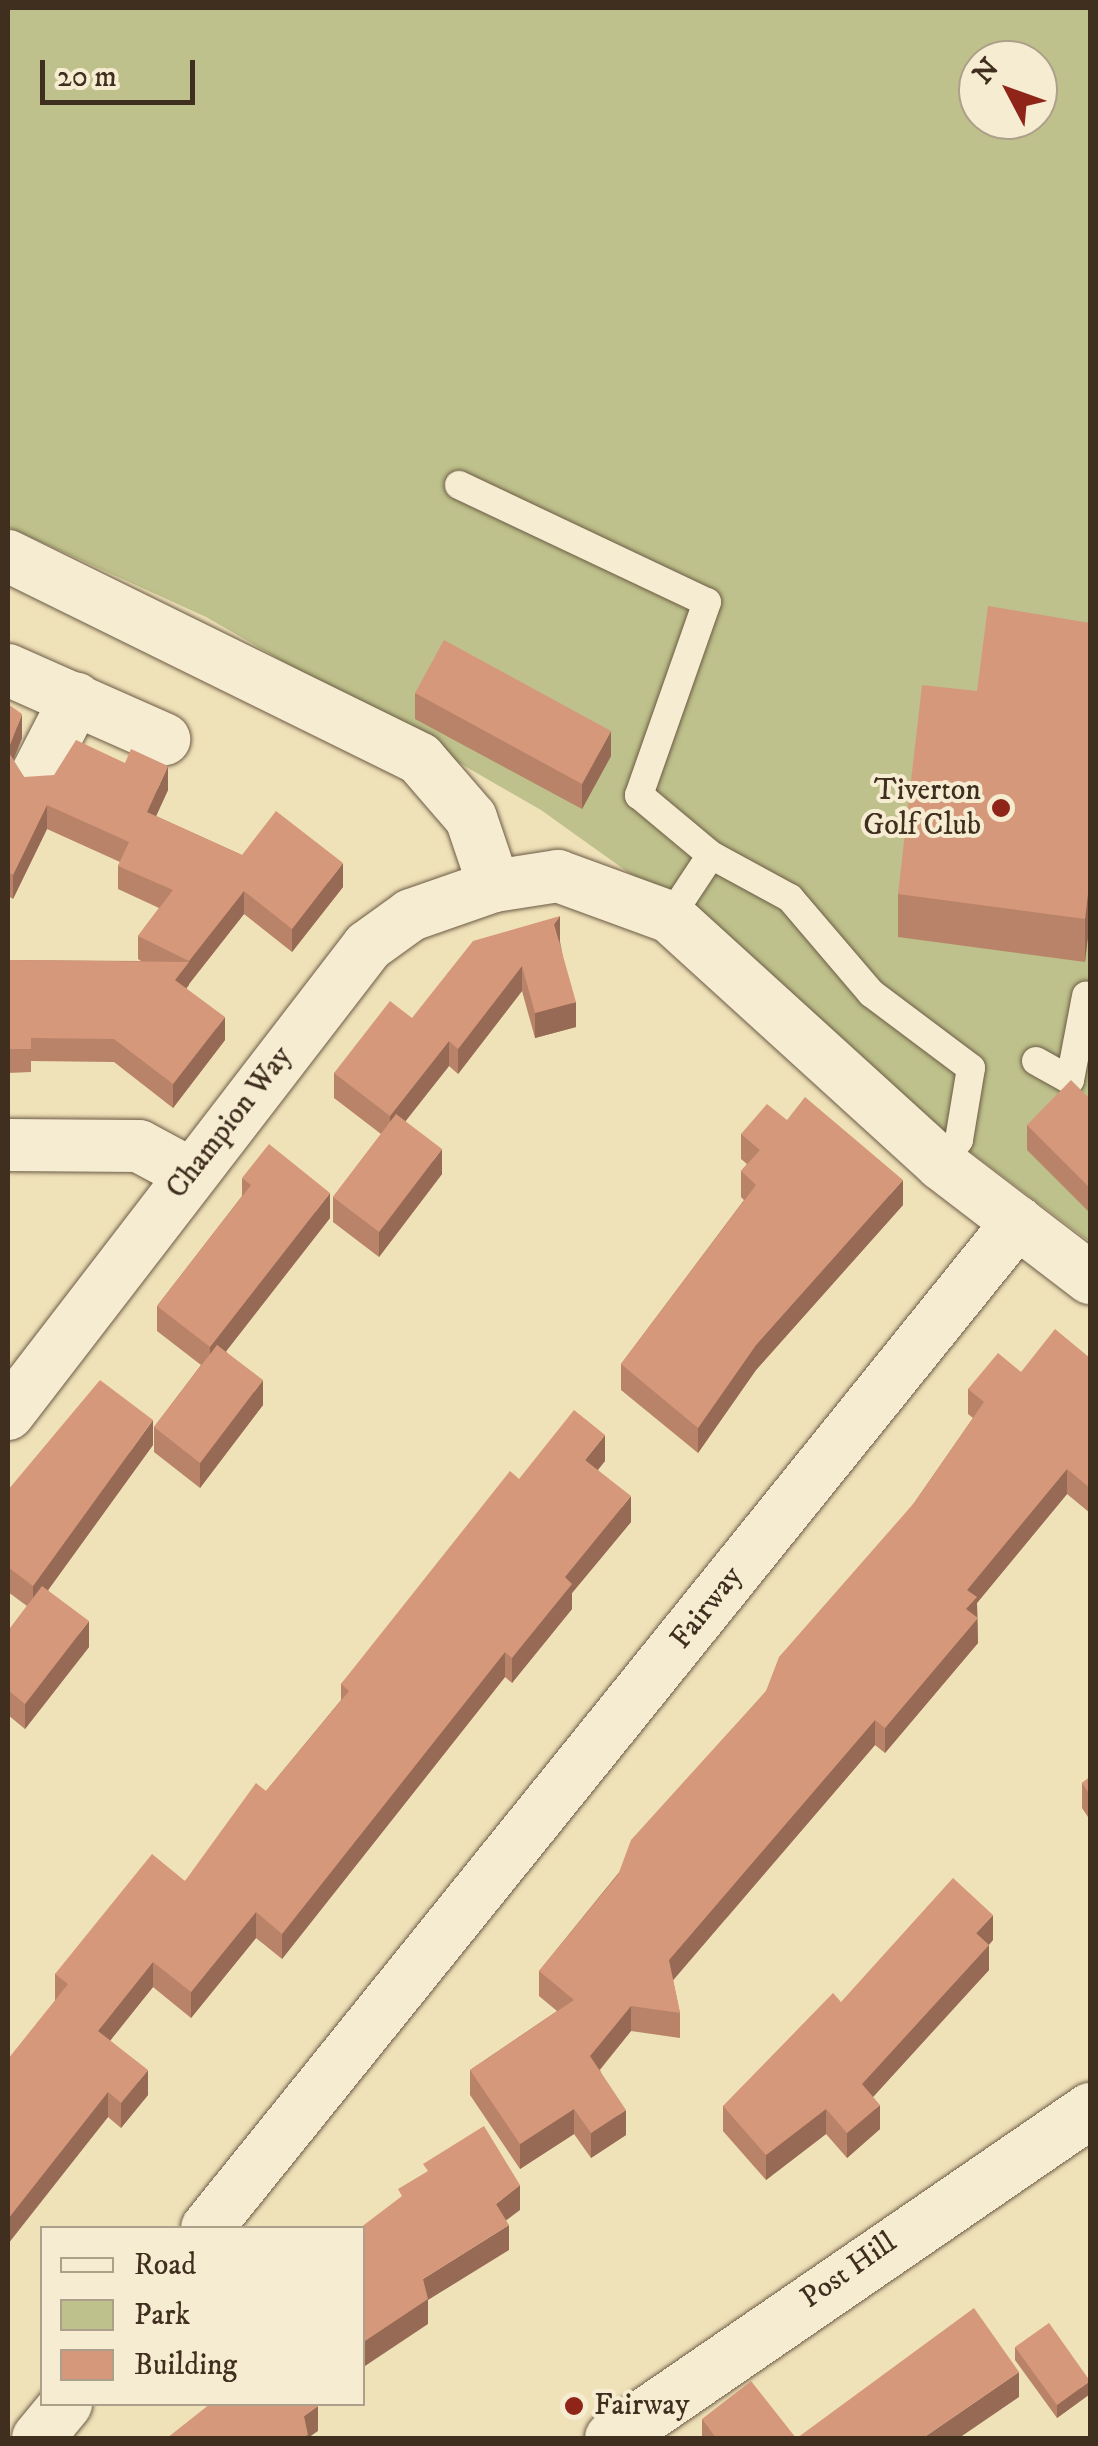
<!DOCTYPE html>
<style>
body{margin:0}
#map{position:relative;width:1098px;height:2446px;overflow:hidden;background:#efe1b8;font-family:"IM FELL DW Pica",serif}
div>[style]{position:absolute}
.green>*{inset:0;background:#bec18b}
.roads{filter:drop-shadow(0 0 2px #6c5b45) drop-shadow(0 0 2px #6c5b45)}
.lane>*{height:28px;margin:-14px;padding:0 14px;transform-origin:14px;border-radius:14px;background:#f5ecd1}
.street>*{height:52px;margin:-26px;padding:0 26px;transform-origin:26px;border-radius:26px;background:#f5ecd1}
.secondary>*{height:55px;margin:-27.5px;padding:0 27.5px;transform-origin:27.5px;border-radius:27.5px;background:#f5ecd1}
.wall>*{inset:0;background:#b88369}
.shaded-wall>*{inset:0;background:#966a55}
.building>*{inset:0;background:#d6987a}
.dots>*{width:28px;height:28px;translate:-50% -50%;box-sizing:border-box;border:5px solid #f5ecd1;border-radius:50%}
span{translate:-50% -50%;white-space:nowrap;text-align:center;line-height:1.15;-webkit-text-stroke:8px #f5ecd1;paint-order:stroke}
.poi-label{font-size:30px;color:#402e1f}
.right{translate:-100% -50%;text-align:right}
.left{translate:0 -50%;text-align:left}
.street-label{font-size:30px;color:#402e1f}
.frame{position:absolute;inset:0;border:10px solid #402e1f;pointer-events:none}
.legend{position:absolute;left:40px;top:2226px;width:325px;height:180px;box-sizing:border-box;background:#f5ecd1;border:2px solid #ada08a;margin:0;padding:12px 18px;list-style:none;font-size:30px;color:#402e1f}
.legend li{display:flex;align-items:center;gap:20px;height:50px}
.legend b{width:50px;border:2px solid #ada08a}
.north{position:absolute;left:958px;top:40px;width:100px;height:100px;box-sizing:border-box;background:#f5ecd1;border:2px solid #ada08a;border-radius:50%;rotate:311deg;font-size:28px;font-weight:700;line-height:40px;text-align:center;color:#402e1f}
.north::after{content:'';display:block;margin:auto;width:35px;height:45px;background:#8f2418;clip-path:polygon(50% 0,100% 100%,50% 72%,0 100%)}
.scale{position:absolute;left:40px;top:60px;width:155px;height:45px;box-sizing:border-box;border:5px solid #402e1f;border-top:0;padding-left:12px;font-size:30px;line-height:35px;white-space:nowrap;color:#402e1f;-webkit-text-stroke:8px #f5ecd1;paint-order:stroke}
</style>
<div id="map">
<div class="green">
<div style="clip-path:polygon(evenodd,8px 8px,1090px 8px,1090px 1242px,799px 1023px,706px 928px,541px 810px,206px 617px,8px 527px,8px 8px,978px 60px,1038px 60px,1038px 120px,978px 120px,978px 60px)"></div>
</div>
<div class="roads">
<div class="lane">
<div style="left:459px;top:485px;width:274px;rotate:25.3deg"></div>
<div style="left:707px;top:602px;width:205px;rotate:109.4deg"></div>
<div style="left:639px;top:795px;width:94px;rotate:39.8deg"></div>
<div style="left:711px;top:855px;width:90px;rotate:28.6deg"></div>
<div style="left:790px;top:898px;width:125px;rotate:49.5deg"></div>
<div style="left:871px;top:993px;width:125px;rotate:36.9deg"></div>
<div style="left:971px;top:1068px;width:73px;rotate:99.5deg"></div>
<div style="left:959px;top:1140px;width:30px;rotate:127deg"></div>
<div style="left:670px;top:917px;width:74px;rotate:-56.5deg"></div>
<div style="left:1036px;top:1061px;width:39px;rotate:29deg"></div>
<div style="left:1070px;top:1080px;width:86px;rotate:-79.2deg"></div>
</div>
<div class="street">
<div style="left:8px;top:556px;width:459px;rotate:26.2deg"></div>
<div style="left:420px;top:759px;width:78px;rotate:49.2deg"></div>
<div style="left:471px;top:818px;width:72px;rotate:71.3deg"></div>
<div style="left:494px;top:886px;width:65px;rotate:-8.9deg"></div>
<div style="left:558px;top:876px;width:119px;rotate:20.1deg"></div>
<div style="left:670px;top:917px;width:367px;rotate:42.3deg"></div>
<div style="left:941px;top:1164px;width:188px;rotate:37.4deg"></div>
<div style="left:8px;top:670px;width:171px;rotate:23.9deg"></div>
<div style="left:37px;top:774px;width:85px;rotate:-62.8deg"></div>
<div style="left:8px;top:1145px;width:131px;rotate:0.4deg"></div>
<div style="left:139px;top:1146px;width:59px;rotate:28.3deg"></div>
<div style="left:8px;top:1414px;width:590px;rotate:-52.43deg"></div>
<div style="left:368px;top:946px;width:53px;rotate:-35.8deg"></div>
<div style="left:411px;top:915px;width:88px;rotate:-19.3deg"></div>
<div style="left:207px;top:2228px;width:1292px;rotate:-51.13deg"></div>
<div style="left:38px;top:2438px;width:44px;rotate:-50.5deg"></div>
</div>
<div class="secondary">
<div style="left:612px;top:2438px;width:580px;rotate:-34.46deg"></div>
</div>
</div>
<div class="wall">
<div style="clip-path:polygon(1090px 623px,1090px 919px,1085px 962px,898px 937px,898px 894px,977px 691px)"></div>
<div style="clip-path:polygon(415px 693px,611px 756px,582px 809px,415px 719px)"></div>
<div style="clip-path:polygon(8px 704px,22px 738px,13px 760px,24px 777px,168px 790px,156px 816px,242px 855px,343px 887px,292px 952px,244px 914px,189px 984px,186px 988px,225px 1040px,173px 1108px,114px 1062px,31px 1061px,31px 1072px,8px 1073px,8px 960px,141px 961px,138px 959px,138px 936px,159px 908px,118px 889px,118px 866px,120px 862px,47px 829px,13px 899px,8px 896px)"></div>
<div style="clip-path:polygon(560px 941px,576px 1027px,535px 1038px,522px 991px,458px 1074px,449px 1066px,405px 1121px,442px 1174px,379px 1257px,333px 1222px,333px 1197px,381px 1134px,334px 1098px,334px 1073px,412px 1018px)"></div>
<div style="clip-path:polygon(1090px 1099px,1090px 1213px,1027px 1150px,1027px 1125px)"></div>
<div style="clip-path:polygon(787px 1120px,903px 1205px,756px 1370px,698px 1453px,621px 1390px,621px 1364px,744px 1200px,741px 1197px,741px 1171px,747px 1164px,741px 1159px,741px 1134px)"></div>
<div style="clip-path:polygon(242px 1178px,330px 1218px,226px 1351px,263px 1405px,200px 1488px,154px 1452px,154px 1427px,201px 1365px,157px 1331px,157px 1306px,242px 1196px)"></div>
<div style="clip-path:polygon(1090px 1358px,1090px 1513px,1067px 1494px,977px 1603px,978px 1643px,885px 1753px,875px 1745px,673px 1980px,680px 2013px,680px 2038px,631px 2031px,600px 2070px,626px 2135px,591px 2158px,574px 2134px,520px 2169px,470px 2095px,470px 2070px,557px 2011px,539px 1996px,539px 1971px,766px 1691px,914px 1503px,973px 1418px,968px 1414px,968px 1389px,1021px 1372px)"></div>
<div style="clip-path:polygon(153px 1445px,48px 1590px,89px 1647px,25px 1729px,8px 1715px,8px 1631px,27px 1606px,8px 1592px,8px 1490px)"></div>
<div style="clip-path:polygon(605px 1461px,598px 1470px,631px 1522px,572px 1593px,572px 1609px,512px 1683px,505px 1677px,282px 1959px,256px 1938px,191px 2018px,153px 1987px,110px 2040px,148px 2095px,121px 2128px,108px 2117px,13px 2235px,55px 2000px,55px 1974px,185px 1881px,266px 1791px,341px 1700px,341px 1684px,519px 1479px)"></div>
<div style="clip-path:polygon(1090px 1777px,1090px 1820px,1082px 1808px,1082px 1783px)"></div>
<div style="clip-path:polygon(993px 1940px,989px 1945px,989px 1970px,873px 2097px,880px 2129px,847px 2158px,826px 2134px,766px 2180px,723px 2131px,723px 2106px)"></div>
<div style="clip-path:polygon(1015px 2347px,1090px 2394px,1057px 2418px,1015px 2360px)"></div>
<div style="clip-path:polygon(702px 2419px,796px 2438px,702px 2438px)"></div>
</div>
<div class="shaded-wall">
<div style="clip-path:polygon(22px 714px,22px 738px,8px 774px,8px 750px)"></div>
<div style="clip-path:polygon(611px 731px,611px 756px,582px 809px,582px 784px)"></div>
<div style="clip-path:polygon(168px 766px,168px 790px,147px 836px,147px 812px)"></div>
<div style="clip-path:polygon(47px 805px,47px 829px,13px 899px,13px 875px)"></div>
<div style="clip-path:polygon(343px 863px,343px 887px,292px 952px,292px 929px)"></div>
<div style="clip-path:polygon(1090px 876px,1090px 919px,1085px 962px,1085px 919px)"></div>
<div style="clip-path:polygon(244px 891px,244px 914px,189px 984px,189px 961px)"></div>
<div style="clip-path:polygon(560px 916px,560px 941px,554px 949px,554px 924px)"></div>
<div style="clip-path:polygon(189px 962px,189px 985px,175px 1003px,175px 980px)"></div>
<div style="clip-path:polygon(522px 966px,522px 991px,458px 1074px,458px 1049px)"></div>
<div style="clip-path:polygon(576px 1002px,576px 1027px,535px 1038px,535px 1013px)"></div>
<div style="clip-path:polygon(225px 1017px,225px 1040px,173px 1108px,173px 1084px)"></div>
<div style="clip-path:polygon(449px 1041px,449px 1066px,390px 1141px,390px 1116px)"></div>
<div style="clip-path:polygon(442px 1149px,442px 1174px,379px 1257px,379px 1232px)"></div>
<div style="clip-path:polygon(903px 1180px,903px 1205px,756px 1370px,698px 1453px,698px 1428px,756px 1345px)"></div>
<div style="clip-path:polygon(330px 1193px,330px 1218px,210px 1372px,210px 1347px)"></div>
<div style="clip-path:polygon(263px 1380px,263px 1405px,200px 1488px,200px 1463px)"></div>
<div style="clip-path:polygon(153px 1420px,153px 1445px,33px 1611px,33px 1586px)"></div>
<div style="clip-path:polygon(605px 1435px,605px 1461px,585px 1485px,585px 1460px)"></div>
<div style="clip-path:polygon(1067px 1469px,1067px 1494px,977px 1603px,978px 1643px,885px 1753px,885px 1728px,967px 1590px)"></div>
<div style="clip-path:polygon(631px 1496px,631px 1522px,572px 1593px,572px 1609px,512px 1683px,512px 1658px,565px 1577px)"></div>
<div style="clip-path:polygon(89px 1621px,89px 1647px,25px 1729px,25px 1704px)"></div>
<div style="clip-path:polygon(505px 1652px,505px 1677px,282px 1959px,282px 1934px)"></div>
<div style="clip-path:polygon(875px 1720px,875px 1745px,669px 1985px,669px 1960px)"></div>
<div style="clip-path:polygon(256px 1912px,256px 1938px,191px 2018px,191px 1992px)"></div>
<div style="clip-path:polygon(993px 1915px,993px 1940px,976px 1958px,976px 1933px)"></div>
<div style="clip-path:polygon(989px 1945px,989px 1970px,862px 2109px,862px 2084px)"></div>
<div style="clip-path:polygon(153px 1962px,153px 1987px,98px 2056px,98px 2031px)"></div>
<div style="clip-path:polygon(631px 2006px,631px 2031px,590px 2081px,590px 2056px)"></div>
<div style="clip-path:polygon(148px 2070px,148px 2095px,121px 2128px,121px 2103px)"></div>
<div style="clip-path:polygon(108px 2092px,108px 2117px,8px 2244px,8px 2219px,13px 2210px)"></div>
<div style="clip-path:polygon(880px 2105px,880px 2129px,847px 2158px,847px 2133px)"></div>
<div style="clip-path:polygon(574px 2109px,574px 2134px,520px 2169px,520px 2144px)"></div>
<div style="clip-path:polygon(826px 2109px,826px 2134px,766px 2180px,766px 2155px)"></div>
<div style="clip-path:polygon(626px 2110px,626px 2135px,591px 2158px,591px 2133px)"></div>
<div style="clip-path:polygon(520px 2185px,520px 2210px,496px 2228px,496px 2204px)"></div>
<div style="clip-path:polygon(509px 2225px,509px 2250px,428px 2300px,428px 2324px,362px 2368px,362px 2343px,423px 2279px)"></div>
<div style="clip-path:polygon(1019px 2372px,1019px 2397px,959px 2438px,923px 2438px)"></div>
<div style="clip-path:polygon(1090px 2381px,1090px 2394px,1057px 2418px,1057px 2405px)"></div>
<div style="clip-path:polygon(318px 2406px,318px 2431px,308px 2438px,301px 2438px,304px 2416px)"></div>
</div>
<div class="building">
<div style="clip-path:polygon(988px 606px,1090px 623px,1090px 876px,1085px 919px,898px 894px,922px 685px,977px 691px)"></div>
<div style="clip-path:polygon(444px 640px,611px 731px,582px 784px,415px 693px)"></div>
<div style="clip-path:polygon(8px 704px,22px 714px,8px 750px)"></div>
<div style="clip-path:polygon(76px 740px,125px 763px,131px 749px,168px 766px,147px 812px,242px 855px,276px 811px,343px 863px,292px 929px,244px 891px,189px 961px,138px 936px,173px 890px,118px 866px,129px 842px,47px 805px,13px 875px,8px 872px,8px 751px,24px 777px,54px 775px)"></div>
<div style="clip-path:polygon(560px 916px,554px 924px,576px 1002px,535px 1013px,522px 966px,458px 1049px,449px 1041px,390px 1116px,334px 1073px,390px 1001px,412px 1018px,473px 941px)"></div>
<div style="clip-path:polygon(8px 960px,189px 962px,175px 980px,225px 1017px,173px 1084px,114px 1039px,31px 1038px,31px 1049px,8px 1049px)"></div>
<div style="clip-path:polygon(1071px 1080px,1090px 1099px,1090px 1188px,1027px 1125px)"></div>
<div style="clip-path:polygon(805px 1097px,903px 1180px,756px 1345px,698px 1428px,621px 1364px,756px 1185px,741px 1171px,760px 1150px,741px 1134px,767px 1104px,787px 1120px)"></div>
<div style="clip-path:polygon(396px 1114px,442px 1149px,379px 1232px,333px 1197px)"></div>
<div style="clip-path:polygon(269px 1144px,330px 1193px,210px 1347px,157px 1306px,251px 1185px,242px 1178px)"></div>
<div style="clip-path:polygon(1055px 1329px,1090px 1358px,1090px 1488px,1067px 1469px,967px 1590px,977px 1597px,966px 1609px,978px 1618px,885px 1728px,875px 1720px,669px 1960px,680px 2013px,631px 2006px,590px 2056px,626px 2110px,591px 2133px,574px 2109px,520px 2144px,470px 2070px,574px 2000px,539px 1971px,618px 1875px,631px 1840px,766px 1691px,779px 1657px,914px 1503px,984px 1402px,968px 1389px,998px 1353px,1021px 1372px)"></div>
<div style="clip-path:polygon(217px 1345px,263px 1380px,200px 1463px,154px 1427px)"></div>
<div style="clip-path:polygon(100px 1380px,153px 1420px,33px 1586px,8px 1567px,8px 1490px)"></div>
<div style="clip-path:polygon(574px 1410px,605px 1435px,585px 1460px,631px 1496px,565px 1577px,572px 1584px,512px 1658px,505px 1652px,282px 1934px,256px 1912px,191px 1992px,153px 1962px,98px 2031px,148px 2070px,121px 2103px,108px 2092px,8px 2219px,8px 2059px,68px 1984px,55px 1974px,152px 1854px,185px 1881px,256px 1783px,266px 1791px,349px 1691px,341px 1684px,510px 1471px,519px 1479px)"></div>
<div style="clip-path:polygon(42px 1586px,89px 1621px,25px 1704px,8px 1690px,8px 1631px)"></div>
<div style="clip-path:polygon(1090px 1777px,1090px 1795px,1082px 1783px)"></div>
<div style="clip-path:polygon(953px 1878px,993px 1915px,976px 1933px,989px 1945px,862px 2084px,880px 2105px,847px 2133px,826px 2109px,766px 2155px,723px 2106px,833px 1993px,841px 2002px)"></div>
<div style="clip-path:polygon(484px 2126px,520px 2185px,496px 2204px,509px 2225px,423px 2279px,428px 2299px,362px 2343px,362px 2228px,360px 2228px,402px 2196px,398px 2189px,428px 2171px,423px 2164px)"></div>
<div style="clip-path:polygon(974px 2308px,1019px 2372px,923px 2438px,797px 2438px)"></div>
<div style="clip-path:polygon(1049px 2323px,1090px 2381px,1057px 2405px,1015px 2347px)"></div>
<div style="clip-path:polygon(751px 2381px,796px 2438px,716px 2438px,702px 2419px)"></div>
<div style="clip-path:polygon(210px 2404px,316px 2404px,318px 2406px,304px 2416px,308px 2435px,301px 2438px,167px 2438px)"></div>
</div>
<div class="dots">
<div style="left:1001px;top:808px;background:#8f2418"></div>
<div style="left:574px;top:2406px;background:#8f2418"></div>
</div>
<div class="poi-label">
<span class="right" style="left:981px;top:808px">Tiverton<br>Golf Club</span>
<span class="left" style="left:594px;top:2406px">Fairway</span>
</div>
<div class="street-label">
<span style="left:230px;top:1123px;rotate:-52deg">Champion Way</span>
<span style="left:707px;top:1608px;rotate:-52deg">Fairway</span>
<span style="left:849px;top:2271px;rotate:-35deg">Post Hill</span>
</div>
<div class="frame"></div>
<ul class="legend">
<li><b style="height:12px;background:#f5ecd1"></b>Road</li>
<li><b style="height:28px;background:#bec18b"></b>Park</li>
<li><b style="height:28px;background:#d6987a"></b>Building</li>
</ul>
<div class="north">N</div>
<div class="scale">20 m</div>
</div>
